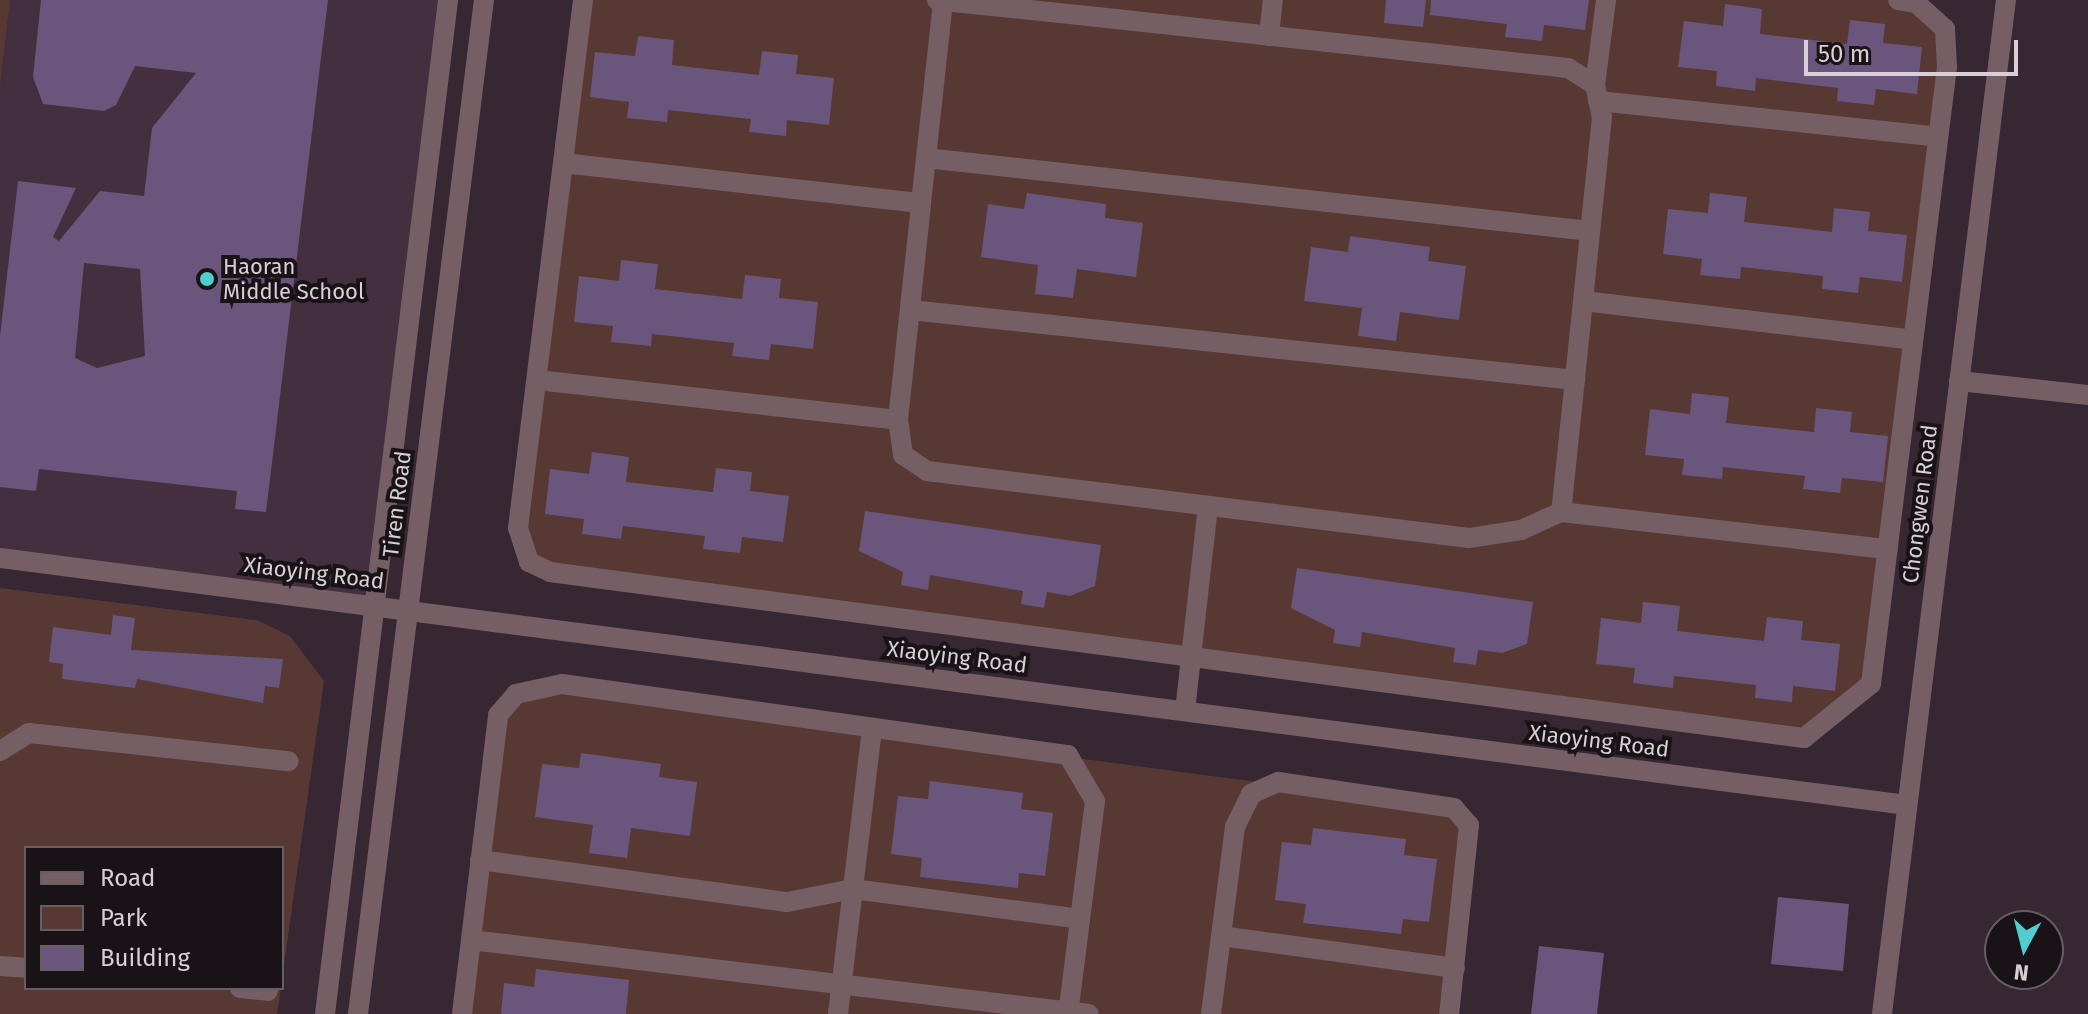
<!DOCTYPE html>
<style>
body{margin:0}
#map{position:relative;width:2088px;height:1014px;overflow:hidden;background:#362732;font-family:"Fira Sans",sans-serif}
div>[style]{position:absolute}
.built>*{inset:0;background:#442f3e}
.green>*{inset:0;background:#573832}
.building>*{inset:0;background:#6a567c}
.minor>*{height:20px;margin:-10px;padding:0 10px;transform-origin:10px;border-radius:10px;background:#755f64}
.dots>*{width:22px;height:22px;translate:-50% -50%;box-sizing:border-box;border:4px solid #191318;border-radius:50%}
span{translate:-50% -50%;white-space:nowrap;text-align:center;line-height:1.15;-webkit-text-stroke:8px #191318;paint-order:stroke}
.poi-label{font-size:22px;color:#d9cfd6}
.left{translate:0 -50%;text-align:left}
.street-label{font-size:22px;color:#d9cfd6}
.legend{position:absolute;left:24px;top:846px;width:260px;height:144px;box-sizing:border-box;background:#191318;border:2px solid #665e64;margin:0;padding:10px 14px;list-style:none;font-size:24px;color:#d9cfd6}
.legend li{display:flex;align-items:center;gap:16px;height:40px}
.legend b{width:40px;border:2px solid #665e64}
.north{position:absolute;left:1984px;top:910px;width:80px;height:80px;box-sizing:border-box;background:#191318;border:2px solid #665e64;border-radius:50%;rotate:187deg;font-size:22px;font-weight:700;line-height:32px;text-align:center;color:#d9cfd6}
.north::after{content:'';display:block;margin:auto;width:28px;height:36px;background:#52cdcd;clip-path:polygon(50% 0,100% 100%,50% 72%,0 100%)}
.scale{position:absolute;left:1804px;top:40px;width:214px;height:36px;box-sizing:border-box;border:4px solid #d9cfd6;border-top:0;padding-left:10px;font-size:24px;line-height:28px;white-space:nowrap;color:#d9cfd6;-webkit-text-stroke:6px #191318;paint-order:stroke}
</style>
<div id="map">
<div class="built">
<div style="clip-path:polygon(0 0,448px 0,374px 604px,0 558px)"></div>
</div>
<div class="green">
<div style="clip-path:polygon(0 0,10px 0,0 86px)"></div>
<div style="clip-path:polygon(583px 0,1898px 0,1945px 29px,1871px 684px,1804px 738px,529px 562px,518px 528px)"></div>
<div style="clip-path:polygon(0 588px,257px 620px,290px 636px,324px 681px,282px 979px,282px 848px,26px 848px,26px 988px,281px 988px,277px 1014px,0 1014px)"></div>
<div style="clip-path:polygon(532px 686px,1454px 808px,1469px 825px,1449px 1014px,462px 1014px,498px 715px)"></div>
</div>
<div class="building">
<div style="clip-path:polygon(evenodd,41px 0,328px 0,266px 512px,235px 509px,237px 491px,39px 469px,36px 491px,0 487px,0 336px,18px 181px,76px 188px,53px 237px,59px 241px,100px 191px,144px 196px,152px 128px,196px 73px,135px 66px,116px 105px,104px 111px,43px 104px,33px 77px,41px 0,84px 263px,140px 269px,145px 356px,97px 368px,75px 358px,84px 263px)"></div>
<div style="clip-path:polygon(1386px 0,1426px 0,1423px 27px,1384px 23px)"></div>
<div style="clip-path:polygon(1431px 0,1589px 0,1585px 30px,1544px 25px,1542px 41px,1505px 37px,1507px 24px,1430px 15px)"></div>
<div style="clip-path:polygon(1725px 4px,1762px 9px,1760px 34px,1847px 44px,1850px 20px,1885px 24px,1883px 43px,1922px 47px,1917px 94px,1876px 89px,1874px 105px,1837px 101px,1838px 88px,1756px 78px,1755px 91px,1716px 86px,1717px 71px,1678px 67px,1684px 21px,1723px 26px)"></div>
<div style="clip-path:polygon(638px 36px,674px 40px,672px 65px,759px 75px,762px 51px,798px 55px,796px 74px,834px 78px,829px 125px,787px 120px,786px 136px,749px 132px,751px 119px,668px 110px,667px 122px,627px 118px,629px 102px,590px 97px,595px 52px,635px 56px)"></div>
<div style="clip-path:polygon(1027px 193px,1106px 204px,1105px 218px,1143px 223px,1136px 277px,1077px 269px,1073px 298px,1035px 294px,1038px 265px,981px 257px,988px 204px,1024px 209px)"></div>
<div style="clip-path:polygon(1710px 193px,1747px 197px,1744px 222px,1832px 232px,1834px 208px,1870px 212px,1868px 231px,1907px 235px,1902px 282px,1860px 277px,1858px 293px,1822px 289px,1823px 276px,1741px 267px,1740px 279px,1700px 275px,1702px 259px,1663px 254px,1668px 209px,1708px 213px)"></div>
<div style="clip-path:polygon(1350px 236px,1430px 247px,1428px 261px,1466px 266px,1459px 320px,1400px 312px,1396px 341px,1358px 336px,1362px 308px,1304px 301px,1311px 247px,1348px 252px)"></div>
<div style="clip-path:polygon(621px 260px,658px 264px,655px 289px,742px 299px,745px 275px,781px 279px,779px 298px,818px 302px,813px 349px,771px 344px,769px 360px,732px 356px,734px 343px,652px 334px,651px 346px,611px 342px,613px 326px,574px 322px,579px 276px,619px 281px)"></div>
<div style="clip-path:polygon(1692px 393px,1729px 397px,1726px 423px,1814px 432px,1816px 408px,1852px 412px,1850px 432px,1888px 436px,1883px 482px,1842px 478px,1840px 493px,1803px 489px,1805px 476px,1723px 467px,1722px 479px,1682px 475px,1684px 459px,1645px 455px,1650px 409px,1690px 414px)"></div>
<div style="clip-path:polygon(592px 452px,629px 457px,626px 482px,713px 492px,716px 468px,752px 472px,750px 491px,789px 496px,783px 542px,742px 537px,740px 553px,703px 549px,705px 536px,623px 526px,621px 539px,582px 534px,584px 519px,545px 514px,550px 469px,589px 474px)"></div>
<div style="clip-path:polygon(865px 511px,1101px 545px,1095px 586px,1070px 596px,1047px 592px,1044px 608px,1021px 604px,1023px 591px,930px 575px,928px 590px,901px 585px,903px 572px,859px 551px)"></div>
<div style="clip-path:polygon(1297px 568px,1533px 602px,1527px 644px,1502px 653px,1478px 650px,1476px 665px,1453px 662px,1455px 648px,1362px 632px,1360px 647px,1333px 643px,1335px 630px,1291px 608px)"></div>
<div style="clip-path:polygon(1643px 602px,1680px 606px,1677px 631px,1764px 641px,1767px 617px,1803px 621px,1801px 640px,1840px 644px,1835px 691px,1793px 686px,1792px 702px,1755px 698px,1756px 685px,1674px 676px,1673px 688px,1633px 683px,1635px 668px,1596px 664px,1601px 618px,1641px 623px)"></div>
<div style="clip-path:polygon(113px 615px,135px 618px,131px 650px,283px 659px,279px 688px,265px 686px,263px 703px,137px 679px,135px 688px,62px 679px,63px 664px,49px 662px,53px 627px,111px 635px)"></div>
<div style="clip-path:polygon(581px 753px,661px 764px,659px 777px,697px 782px,690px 836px,631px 828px,627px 858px,589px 853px,593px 825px,535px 817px,542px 764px,579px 768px)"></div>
<div style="clip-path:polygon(930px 781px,1023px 793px,1021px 809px,1053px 813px,1045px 876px,1019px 873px,1018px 888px,920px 877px,922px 858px,891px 854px,898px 796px,928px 799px)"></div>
<div style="clip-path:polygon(1313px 828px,1406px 839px,1404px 855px,1437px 859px,1429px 922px,1403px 919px,1401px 934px,1303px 923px,1306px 904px,1275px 900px,1282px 842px,1311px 845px)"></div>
<div style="clip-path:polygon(1778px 897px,1849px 904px,1843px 971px,1771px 964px)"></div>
<div style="clip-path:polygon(1539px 946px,1604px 953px,1597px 1014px,1531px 1014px)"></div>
<div style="clip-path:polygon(536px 969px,629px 980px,626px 1014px,501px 1014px,504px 983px,534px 987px)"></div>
</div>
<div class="minor">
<div style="left:583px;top:0;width:532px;rotate:97.02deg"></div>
<div style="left:518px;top:528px;width:36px;rotate:72deg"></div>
<div style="left:529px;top:562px;width:23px;rotate:25deg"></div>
<div style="left:550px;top:572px;width:1265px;rotate:7.54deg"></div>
<div style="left:1804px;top:738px;width:86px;rotate:-38.9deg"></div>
<div style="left:1871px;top:684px;width:622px;rotate:-82.98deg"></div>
<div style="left:1947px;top:67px;width:38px;rotate:-93deg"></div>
<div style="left:1945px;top:29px;width:39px;rotate:-138deg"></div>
<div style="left:1916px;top:3px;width:18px;rotate:-171deg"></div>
<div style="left:937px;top:0;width:6px;rotate:9deg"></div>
<div style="left:943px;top:1px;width:137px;rotate:5.9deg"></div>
<div style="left:1079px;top:15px;width:342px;rotate:6.2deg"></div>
<div style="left:1419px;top:52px;width:150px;rotate:6.1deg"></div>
<div style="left:1568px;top:68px;width:32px;rotate:32deg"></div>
<div style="left:1595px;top:85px;width:33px;rotate:78deg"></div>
<div style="left:1602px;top:117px;width:397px;rotate:95.9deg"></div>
<div style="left:1561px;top:512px;width:44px;rotate:155.8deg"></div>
<div style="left:1521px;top:530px;width:53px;rotate:171.3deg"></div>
<div style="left:1469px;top:538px;width:546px;rotate:-172.95deg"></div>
<div style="left:927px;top:471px;width:29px;rotate:-146deg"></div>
<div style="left:903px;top:455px;width:35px;rotate:-98deg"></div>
<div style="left:898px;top:420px;width:218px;rotate:-83.9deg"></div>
<div style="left:921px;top:203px;width:45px;rotate:-83.7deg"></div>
<div style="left:926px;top:158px;width:158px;rotate:-83.8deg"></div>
<div style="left:943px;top:1px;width:1px;rotate:-90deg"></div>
<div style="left:1269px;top:36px;width:36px;rotate:-84deg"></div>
<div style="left:1595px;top:85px;width:86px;rotate:-82.6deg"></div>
<div style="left:1598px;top:101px;width:342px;rotate:6deg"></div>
<div style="left:926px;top:158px;width:668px;rotate:6.27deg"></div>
<div style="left:563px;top:163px;width:360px;rotate:6.4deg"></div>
<div style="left:1583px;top:301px;width:332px;rotate:6.7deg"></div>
<div style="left:910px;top:310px;width:669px;rotate:6.01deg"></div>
<div style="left:537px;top:380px;width:363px;rotate:6.3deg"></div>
<div style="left:1959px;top:381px;width:130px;rotate:6.2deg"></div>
<div style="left:1561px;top:512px;width:329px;rotate:6.5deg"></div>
<div style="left:0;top:558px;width:1923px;rotate:7.38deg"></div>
<div style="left:1185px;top:711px;width:206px;rotate:-83.6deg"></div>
<div style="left:0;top:751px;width:34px;rotate:-32deg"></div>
<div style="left:29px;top:733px;width:261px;rotate:6.2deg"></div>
<div style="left:480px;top:860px;width:310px;rotate:7.8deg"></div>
<div style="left:787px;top:902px;width:67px;rotate:-11.1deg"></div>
<div style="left:853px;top:889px;width:229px;rotate:7.5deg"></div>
<div style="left:1221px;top:936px;width:236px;rotate:7.8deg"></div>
<div style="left:471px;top:940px;width:622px;rotate:6.83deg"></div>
<div style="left:0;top:966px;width:26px;rotate:4deg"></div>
<div style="left:240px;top:988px;width:28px;rotate:6deg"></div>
<div style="left:325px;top:1014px;width:1021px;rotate:-83.08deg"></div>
<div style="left:358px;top:1014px;width:1022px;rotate:-82.92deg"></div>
<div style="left:462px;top:1014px;width:301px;rotate:-83.1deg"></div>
<div style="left:498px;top:715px;width:28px;rotate:-49deg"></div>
<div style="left:516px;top:694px;width:47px;rotate:-12.3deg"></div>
<div style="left:562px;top:684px;width:511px;rotate:7.99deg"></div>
<div style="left:1068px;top:755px;width:53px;rotate:59.6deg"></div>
<div style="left:1095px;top:801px;width:215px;rotate:97.2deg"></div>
<div style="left:838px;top:1014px;width:288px;rotate:-83.2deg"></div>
<div style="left:1211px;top:1014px;width:189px;rotate:-82.7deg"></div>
<div style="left:1235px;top:827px;width:37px;rotate:-64deg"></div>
<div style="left:1251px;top:794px;width:30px;rotate:-24deg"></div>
<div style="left:1278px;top:782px;width:178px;rotate:8.4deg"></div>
<div style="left:1454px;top:808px;width:23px;rotate:49deg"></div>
<div style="left:1469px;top:825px;width:190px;rotate:96deg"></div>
<div style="left:1882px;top:1014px;width:1022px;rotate:-83.03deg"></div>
</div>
<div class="dots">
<div style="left:207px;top:279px;background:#52cdcd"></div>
</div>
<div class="poi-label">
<span class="left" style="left:223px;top:279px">Haoran<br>Middle School</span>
</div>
<div class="street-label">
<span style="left:397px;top:504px;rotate:-83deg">Tiren Road</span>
<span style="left:1920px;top:504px;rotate:-83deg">Chongwen Road</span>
<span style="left:314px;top:573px;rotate:7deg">Xiaoying Road</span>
<span style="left:957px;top:657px;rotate:7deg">Xiaoying Road</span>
<span style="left:1599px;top:741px;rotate:7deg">Xiaoying Road</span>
</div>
<ul class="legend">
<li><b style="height:10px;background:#755f64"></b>Road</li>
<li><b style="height:22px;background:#573832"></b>Park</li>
<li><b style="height:22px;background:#6a567c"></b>Building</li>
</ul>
<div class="north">N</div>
<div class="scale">50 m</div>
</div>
